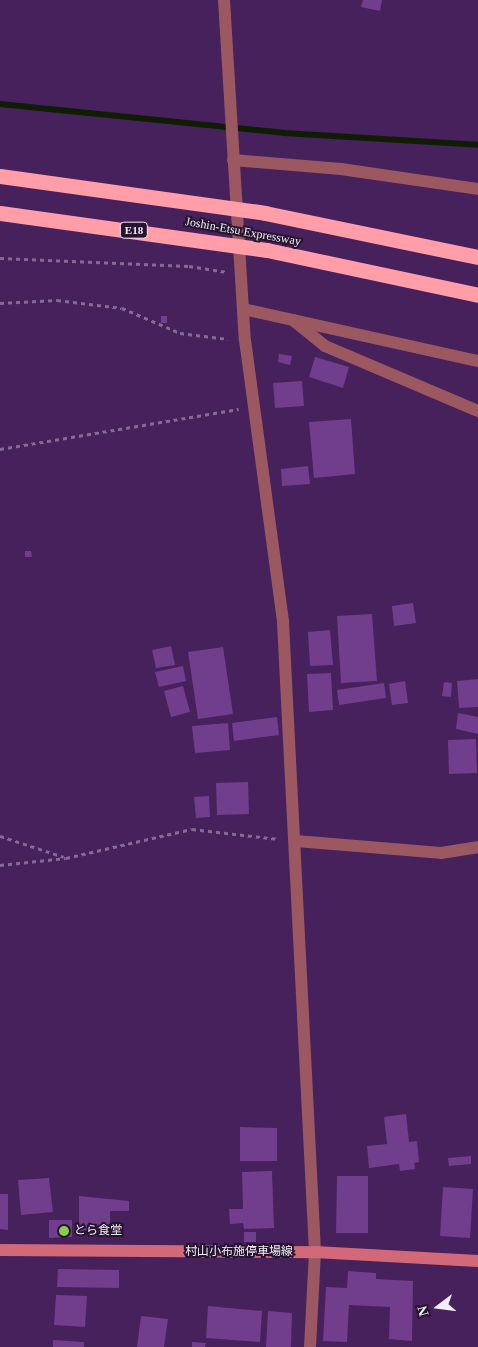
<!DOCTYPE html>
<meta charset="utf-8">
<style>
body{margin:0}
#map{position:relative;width:478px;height:1347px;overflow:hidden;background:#47215b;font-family:"Times New Roman","Noto Sans JP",serif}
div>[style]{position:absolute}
.stream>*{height:6px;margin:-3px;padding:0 3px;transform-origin:3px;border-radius:3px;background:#0f1e03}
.building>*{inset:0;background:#713d8d}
.path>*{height:3px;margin-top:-1.5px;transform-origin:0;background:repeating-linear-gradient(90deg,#856a94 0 4px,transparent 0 8px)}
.minor>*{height:12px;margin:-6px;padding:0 6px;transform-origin:6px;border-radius:6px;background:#9b5861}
.tertiary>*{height:12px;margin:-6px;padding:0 6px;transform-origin:6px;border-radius:6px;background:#9b5861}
.secondary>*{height:12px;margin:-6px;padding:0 6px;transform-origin:6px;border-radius:6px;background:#d26978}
.motorway>*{height:15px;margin:-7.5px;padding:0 7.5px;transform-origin:7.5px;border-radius:7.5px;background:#ff9da9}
.dots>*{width:14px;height:14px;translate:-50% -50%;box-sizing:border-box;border:2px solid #25152e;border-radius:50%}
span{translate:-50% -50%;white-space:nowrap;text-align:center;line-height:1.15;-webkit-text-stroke:4px #25152e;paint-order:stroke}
.shield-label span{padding:1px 4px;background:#25152e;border:1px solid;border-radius:4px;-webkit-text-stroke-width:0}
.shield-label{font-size:11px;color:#f5edfb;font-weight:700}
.street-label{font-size:12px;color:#f5edfb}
.poi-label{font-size:12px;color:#f5edfb}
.left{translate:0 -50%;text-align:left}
.north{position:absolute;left:413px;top:1282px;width:50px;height:50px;-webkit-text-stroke:4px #25152e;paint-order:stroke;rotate:255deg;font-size:14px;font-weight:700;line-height:20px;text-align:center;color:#f5edfb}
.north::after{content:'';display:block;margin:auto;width:18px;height:22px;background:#f5edfb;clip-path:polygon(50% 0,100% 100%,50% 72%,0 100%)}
</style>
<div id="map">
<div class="stream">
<div style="left:0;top:104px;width:285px;rotate:5.8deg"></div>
<div style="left:284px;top:133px;width:194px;rotate:3.5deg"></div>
</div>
<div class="building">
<div style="clip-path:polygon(363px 0,382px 0,380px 11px,361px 7px)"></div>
<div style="clip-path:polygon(161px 316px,167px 316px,167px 323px,161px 323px)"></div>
<div style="clip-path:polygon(279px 354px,292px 356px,290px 365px,278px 362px)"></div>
<div style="clip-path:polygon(315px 357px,349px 367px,343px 388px,309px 377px)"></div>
<div style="clip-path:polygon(302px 381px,304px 406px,275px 408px,273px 383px)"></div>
<div style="clip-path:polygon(351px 419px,355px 474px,314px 478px,309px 422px)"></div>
<div style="clip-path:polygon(308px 466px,310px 484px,282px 486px,281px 469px)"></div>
<div style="clip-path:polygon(25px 551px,31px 551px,32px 557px,25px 557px)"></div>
<div style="clip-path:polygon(413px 603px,416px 623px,394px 626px,392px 606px)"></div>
<div style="clip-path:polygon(372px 614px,377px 681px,341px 683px,337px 616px)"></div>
<div style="clip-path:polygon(330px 630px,333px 665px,310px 666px,308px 632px)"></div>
<div style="clip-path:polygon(171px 646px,175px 665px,156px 668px,152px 650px)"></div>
<div style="clip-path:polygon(223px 647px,233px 714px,198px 719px,188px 652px)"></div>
<div style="clip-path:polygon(183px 666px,186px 681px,159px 687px,155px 672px)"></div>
<div style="clip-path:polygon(331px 673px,333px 710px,309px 712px,307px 674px)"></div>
<div style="clip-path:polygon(478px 679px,478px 707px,459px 708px,457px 681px)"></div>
<div style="clip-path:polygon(405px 681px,408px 703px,392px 705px,389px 684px)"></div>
<div style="clip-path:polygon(444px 682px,452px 683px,451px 697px,442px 696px)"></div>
<div style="clip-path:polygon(384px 683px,386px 698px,339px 705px,337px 690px)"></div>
<div style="clip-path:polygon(183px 686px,190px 712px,171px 717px,164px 691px)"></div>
<div style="clip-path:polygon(458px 713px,478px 717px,478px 734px,456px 729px)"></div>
<div style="clip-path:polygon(277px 717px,279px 735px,234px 741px,232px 723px)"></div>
<div style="clip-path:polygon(228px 723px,230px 750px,195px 753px,192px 726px)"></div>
<div style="clip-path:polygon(476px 739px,477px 773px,449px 774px,448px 740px)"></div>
<div style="clip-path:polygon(248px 782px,249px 814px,217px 815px,216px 783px)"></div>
<div style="clip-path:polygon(209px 796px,210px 817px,196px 818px,194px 797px)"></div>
<div style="clip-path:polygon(406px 1114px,409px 1142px,417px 1141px,419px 1162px,414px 1163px,415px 1169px,400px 1171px,399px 1164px,369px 1168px,367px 1146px,387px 1144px,384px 1117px)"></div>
<div style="clip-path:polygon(240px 1127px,277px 1128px,277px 1161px,240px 1161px)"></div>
<div style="clip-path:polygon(471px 1156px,471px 1164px,449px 1166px,448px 1158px)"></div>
<div style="clip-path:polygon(272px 1171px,274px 1228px,244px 1229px,243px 1223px,230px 1224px,229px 1209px,243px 1209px,242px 1172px)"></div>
<div style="clip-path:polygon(337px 1176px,368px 1176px,368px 1233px,336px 1233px)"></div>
<div style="clip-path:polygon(49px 1178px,53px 1212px,21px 1215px,18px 1180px)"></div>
<div style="clip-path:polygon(443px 1187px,473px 1189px,470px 1238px,440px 1236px)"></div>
<div style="clip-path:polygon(0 1194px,8px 1194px,8px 1230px,0 1229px)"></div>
<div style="clip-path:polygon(79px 1196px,129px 1201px,129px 1211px,110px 1211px,110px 1233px,79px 1233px)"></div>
<div style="clip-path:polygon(49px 1220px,72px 1220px,72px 1237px,49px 1238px)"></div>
<div style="clip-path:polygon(244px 1232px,256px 1232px,256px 1242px,244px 1242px)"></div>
<div style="clip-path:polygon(58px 1269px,119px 1270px,119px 1288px,57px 1287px)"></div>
<div style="clip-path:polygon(348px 1271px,376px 1273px,376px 1279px,413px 1281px,412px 1341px,389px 1339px,390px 1307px,349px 1305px,347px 1342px,323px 1341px,326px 1287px,347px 1288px)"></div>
<div style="clip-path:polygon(56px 1295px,87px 1296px,85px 1327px,54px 1325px)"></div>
<div style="clip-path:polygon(208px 1306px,262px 1311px,260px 1342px,206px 1338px)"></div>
<div style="clip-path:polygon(268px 1311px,292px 1313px,291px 1347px,266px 1347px)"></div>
<div style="clip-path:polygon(141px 1316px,168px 1319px,164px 1347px,137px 1347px)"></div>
<div style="clip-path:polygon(53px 1340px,84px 1342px,84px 1347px,53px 1347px)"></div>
<div style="clip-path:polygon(192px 1342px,206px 1343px,205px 1347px,192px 1347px)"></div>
</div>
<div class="path">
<div style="left:0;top:258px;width:189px;rotate:2.4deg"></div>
<div style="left:189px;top:266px;width:37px;rotate:9deg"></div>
<div style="left:0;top:303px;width:57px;rotate:-3deg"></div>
<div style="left:57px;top:300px;width:65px;rotate:7deg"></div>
<div style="left:122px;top:308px;width:63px;rotate:23.3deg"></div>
<div style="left:180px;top:333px;width:48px;rotate:7.1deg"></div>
<div style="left:0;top:449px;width:242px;rotate:-9.5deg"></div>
<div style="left:0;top:836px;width:67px;rotate:18.2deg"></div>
<div style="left:0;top:865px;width:66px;rotate:-6.1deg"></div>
<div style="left:66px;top:858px;width:129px;rotate:-13deg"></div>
<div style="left:192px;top:829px;width:87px;rotate:6.6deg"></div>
</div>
<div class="minor">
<div style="left:233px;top:160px;width:108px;rotate:4.8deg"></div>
<div style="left:341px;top:169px;width:138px;rotate:8.3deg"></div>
<div style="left:243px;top:309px;width:241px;rotate:12.5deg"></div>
<div style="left:293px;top:320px;width:41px;rotate:39.1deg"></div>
<div style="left:325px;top:346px;width:166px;rotate:23deg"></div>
<div style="left:296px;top:841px;width:145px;rotate:4.7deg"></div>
<div style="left:441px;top:853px;width:37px;rotate:-9deg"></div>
<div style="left:310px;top:1347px;width:95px;rotate:-87deg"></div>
</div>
<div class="tertiary">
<div style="left:224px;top:0;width:341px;rotate:86.5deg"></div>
<div style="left:245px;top:340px;width:285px;rotate:82.3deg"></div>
<div style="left:283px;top:622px;width:631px;rotate:87.09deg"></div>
</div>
<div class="secondary">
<div style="left:0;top:1250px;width:315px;rotate:0.4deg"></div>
<div style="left:315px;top:1252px;width:163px;rotate:3.2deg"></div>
</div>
<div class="motorway">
<div style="left:0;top:176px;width:268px;rotate:7.9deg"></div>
<div style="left:265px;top:213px;width:217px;rotate:11.7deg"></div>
<div style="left:0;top:213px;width:270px;rotate:7.9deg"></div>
<div style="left:267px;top:250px;width:216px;rotate:12deg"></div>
</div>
<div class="dots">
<div style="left:64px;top:1231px;background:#89ce48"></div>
</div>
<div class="shield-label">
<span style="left:134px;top:230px">E18</span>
</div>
<div class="street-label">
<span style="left:243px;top:232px;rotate:10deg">Joshin-Etsu Expressway</span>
<span style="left:239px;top:1252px">村山小布施停車場線</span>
</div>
<div class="poi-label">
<span class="left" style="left:74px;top:1231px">とら食堂</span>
</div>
<div class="north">N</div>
</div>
